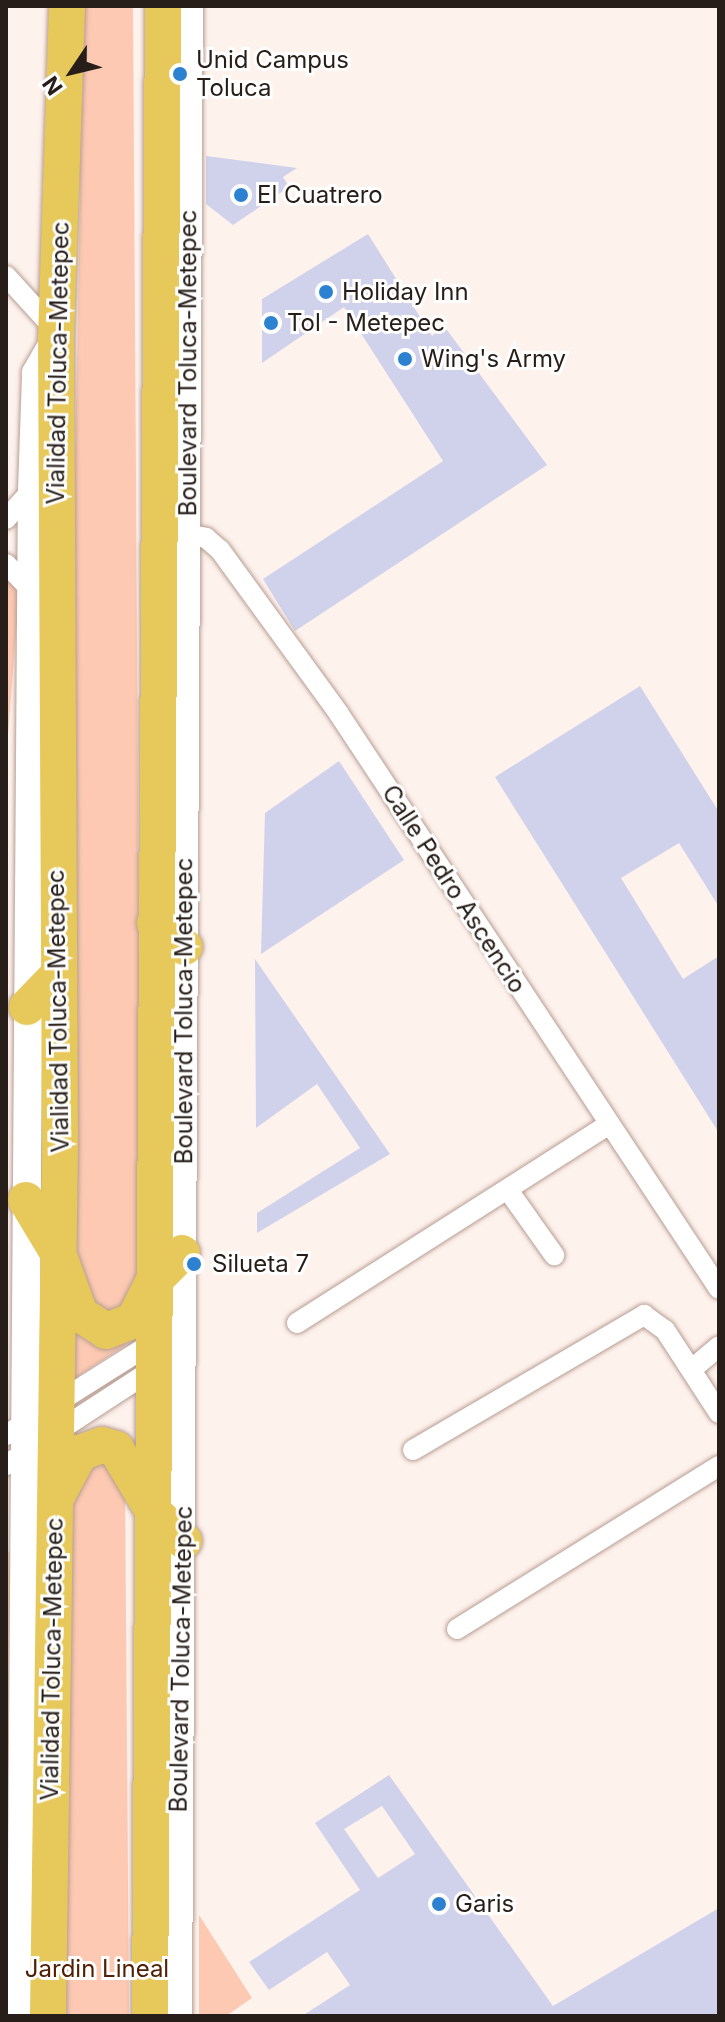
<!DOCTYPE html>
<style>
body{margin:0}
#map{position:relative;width:725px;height:2022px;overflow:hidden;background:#fef2ed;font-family:Inter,sans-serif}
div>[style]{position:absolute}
.green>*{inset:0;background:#fdc9b2}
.building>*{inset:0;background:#d0d1eb}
.roads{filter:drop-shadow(0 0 2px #b79d92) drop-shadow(0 0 2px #b79d92)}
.street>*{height:20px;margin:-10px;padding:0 10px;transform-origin:10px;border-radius:10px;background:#fff}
.secondary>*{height:28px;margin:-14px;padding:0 14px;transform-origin:14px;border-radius:14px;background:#fff}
.highway>*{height:36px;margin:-18px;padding:0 18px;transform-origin:18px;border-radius:18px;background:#e7c85b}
.dots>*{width:22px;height:22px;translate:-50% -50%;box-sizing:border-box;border:4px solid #fff;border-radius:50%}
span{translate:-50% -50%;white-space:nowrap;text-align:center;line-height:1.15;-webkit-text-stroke:6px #fff;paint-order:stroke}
.poi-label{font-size:24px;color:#271e19}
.left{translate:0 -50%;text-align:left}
.street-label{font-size:24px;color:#271e19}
.park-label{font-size:24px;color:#512004}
.frame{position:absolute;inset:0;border:8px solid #271e19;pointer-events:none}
.north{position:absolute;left:32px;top:32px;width:80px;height:80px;-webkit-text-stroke:6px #fff;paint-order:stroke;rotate:235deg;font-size:22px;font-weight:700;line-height:32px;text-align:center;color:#271e19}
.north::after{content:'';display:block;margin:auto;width:28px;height:36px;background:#271e19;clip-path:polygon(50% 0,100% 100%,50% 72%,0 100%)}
</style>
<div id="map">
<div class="green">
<div style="clip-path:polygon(133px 6px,141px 1273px,135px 1302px,101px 1318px,76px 1266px,68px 869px,80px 197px,75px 7px)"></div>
<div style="clip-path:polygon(6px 571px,19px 595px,6px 760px)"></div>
<div style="clip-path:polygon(66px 1316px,128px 1333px,124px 1346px,71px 1381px)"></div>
<div style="clip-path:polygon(93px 1454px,125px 1479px,129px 2016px,62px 2016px,66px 1552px,75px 1480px)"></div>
<div style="clip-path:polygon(6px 1549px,14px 1557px,6px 1895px)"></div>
<div style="clip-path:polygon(199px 1915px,252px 1998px,226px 2016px,199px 2016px)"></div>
</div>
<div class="building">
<div style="clip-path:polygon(206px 156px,297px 168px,283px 177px,289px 187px,233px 225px,206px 204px)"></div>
<div style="clip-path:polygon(368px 234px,432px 336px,444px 326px,547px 465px,295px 631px,263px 579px,443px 461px,344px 307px,262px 363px,262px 299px)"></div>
<div style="clip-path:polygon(640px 686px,719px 812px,719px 907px,679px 843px,621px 878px,683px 979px,719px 956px,719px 1133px,495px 777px)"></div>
<div style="clip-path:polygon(339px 761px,404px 860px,261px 954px,265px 813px)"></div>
<div style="clip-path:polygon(255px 959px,390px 1154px,257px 1233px,257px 1213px,360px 1148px,317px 1084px,256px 1128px)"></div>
<div style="clip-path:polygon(evenodd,389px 1775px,553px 2006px,719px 1908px,719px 2016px,302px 2016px,350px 1985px,327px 1952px,269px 1990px,249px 1962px,360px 1890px,315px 1823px,389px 1775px,382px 1806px,415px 1854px,378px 1878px,344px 1829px,382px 1806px)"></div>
</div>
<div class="roads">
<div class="street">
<div style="left:6px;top:276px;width:74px;rotate:47.7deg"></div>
<div style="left:6px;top:519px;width:39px;rotate:-48deg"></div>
<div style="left:173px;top:532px;width:34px;rotate:10deg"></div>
<div style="left:206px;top:538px;width:18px;rotate:41deg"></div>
<div style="left:220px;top:550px;width:203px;rotate:54deg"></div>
<div style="left:339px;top:714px;width:689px;rotate:56.54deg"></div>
<div style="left:6px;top:564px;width:36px;rotate:46deg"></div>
<div style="left:508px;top:1190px;width:80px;rotate:54.7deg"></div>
<div style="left:297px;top:1323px;width:370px;rotate:-32.5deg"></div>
<div style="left:692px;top:1369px;width:35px;rotate:-40deg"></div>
<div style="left:6px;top:1435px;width:173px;rotate:-32.2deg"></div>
<div style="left:413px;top:1450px;width:268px;rotate:-30.3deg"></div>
<div style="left:644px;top:1315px;width:26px;rotate:36deg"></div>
<div style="left:665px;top:1330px;width:99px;rotate:57deg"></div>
<div style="left:6px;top:1465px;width:176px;rotate:-33.1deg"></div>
<div style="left:457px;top:1629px;width:309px;rotate:-31.9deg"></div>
</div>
<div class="secondary">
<div style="left:21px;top:2016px;width:1526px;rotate:-89.59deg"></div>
<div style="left:32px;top:490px;width:117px;rotate:-88deg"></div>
<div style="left:36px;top:373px;width:40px;rotate:-60.3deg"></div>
<div style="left:178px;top:2016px;width:2010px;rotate:-89.69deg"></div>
</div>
<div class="highway">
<div style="left:155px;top:923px;width:38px;rotate:39deg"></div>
<div style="left:27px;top:1007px;width:42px;rotate:-46deg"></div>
<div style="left:26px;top:1200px;width:62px;rotate:58.9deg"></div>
<div style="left:58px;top:1253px;width:65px;rotate:70.2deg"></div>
<div style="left:80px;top:1314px;width:31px;rotate:33deg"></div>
<div style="left:106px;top:1331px;width:30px;rotate:-21deg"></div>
<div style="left:134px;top:1320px;width:42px;rotate:-63.4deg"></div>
<div style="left:153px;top:1282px;width:41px;rotate:-45deg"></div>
<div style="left:57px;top:1496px;width:49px;rotate:-61.9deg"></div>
<div style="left:80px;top:1453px;width:23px;rotate:-20deg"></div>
<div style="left:102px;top:1445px;width:15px;rotate:16deg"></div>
<div style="left:116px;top:1449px;width:72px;rotate:59.2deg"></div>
<div style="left:153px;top:1511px;width:43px;rotate:44.1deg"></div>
<div style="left:48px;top:2016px;width:871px;rotate:-89.21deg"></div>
<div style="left:60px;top:1145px;width:807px;rotate:-90.28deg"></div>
<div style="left:56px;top:338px;width:332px;rotate:-88.1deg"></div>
<div style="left:150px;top:2016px;width:2010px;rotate:-89.63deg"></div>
</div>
</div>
<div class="dots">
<div style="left:180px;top:74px;background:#2c82d0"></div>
<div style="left:241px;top:195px;background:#2c82d0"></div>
<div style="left:326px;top:292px;background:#2c82d0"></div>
<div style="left:271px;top:323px;background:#2c82d0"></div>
<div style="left:405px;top:359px;background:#2c82d0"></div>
<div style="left:194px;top:1264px;background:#2c82d0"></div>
<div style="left:439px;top:1904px;background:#2c82d0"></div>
</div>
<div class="poi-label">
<span class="left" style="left:196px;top:74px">Unid Campus<br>Toluca</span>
<span class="left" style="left:257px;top:195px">El Cuatrero</span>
<span class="left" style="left:342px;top:292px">Holiday Inn</span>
<span class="left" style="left:287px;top:323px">Tol - Metepec</span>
<span class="left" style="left:421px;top:359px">Wing's Army</span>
<span class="left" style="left:212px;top:1264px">Silueta 7</span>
<span class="left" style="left:455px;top:1904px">Garis</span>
</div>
<div class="street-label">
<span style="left:58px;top:363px;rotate:-89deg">Vialidad Toluca-Metepec</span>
<span style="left:188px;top:363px;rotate:-90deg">Boulevard Toluca-Metepec</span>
<span style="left:454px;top:889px;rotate:57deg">Calle Pedro Ascencio</span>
<span style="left:58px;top:1011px;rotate:-91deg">Vialidad Toluca-Metepec</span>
<span style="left:184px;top:1011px;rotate:-90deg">Boulevard Toluca-Metepec</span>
<span style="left:52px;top:1659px;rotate:-89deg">Vialidad Toluca-Metepec</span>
<span style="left:181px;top:1659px;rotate:-89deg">Boulevard Toluca-Metepec</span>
</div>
<div class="park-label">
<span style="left:97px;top:1969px">Jardin Lineal</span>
</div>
<div class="frame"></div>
<div class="north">N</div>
</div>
